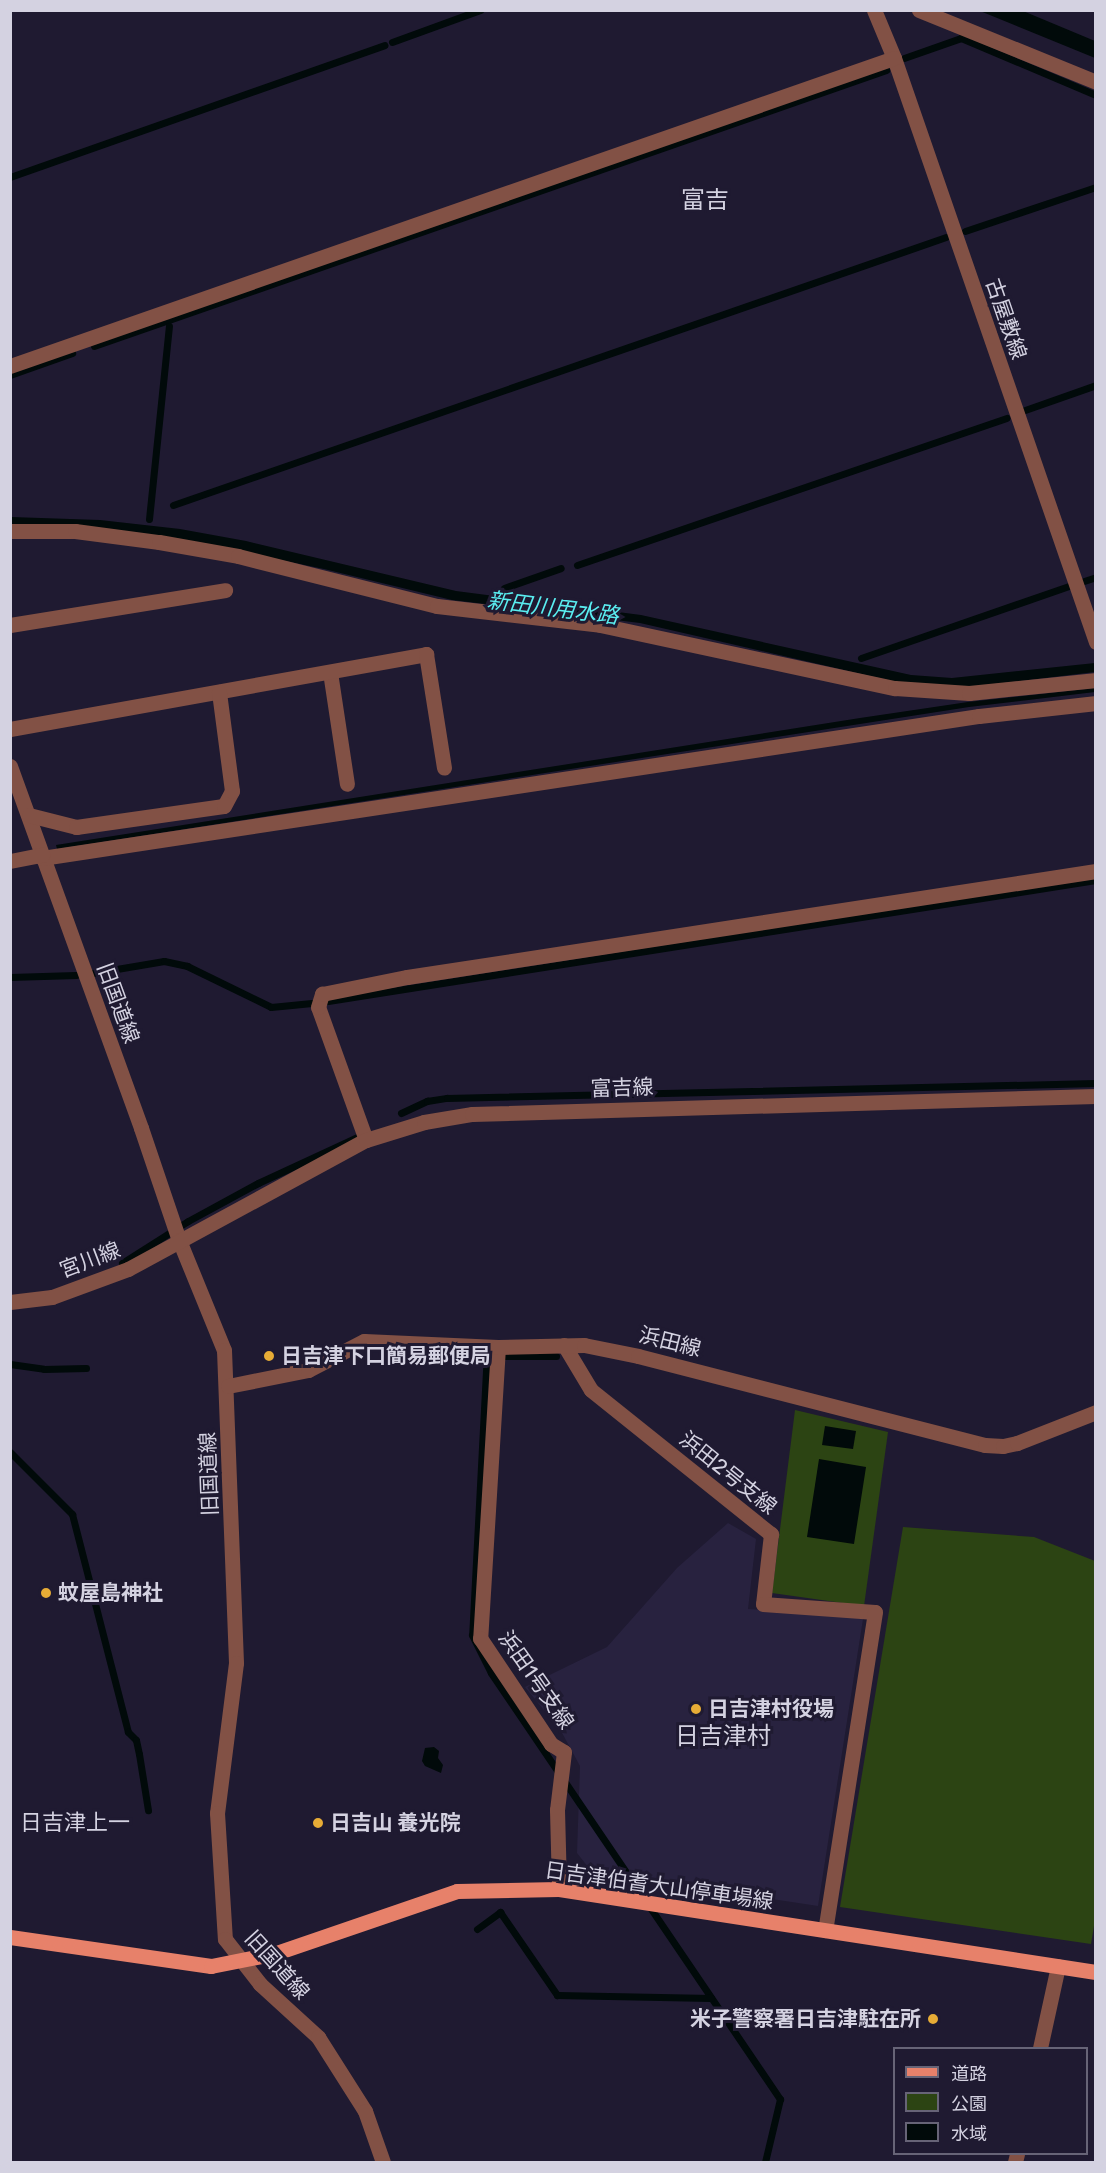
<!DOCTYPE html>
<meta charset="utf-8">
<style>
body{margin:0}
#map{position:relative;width:1106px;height:2173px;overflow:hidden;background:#1f1a31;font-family:Rubik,"Noto Sans JP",sans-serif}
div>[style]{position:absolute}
.built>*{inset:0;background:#28223f}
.green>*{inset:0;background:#2c4413}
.water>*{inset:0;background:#010a0a}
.stream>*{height:7px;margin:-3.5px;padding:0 3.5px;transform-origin:3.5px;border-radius:3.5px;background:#010a0a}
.minor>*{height:15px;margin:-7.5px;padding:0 7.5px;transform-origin:7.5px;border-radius:7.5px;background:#825145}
.major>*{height:15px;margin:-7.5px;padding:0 7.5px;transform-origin:7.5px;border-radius:7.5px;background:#e7816a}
.dots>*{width:16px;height:16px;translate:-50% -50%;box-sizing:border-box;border:3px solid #1f1a31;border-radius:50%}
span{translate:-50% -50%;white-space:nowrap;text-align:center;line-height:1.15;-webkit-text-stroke:6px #1f1a31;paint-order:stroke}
.street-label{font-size:21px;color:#d4d2e1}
.poi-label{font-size:21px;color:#d4d2e1;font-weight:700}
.left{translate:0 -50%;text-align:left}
.right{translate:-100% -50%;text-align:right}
.water-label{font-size:22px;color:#5aeef1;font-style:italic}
.neighbourhood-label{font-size:22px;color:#d4d2e1}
.quarter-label{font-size:24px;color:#d4d2e1}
.frame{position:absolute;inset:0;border:12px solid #d4d2e1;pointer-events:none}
.legend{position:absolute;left:893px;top:2047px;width:195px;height:108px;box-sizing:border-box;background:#1f1a31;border:2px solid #676477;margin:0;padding:8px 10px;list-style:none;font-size:18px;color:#d4d2e1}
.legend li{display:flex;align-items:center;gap:12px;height:30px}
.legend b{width:30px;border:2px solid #676477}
</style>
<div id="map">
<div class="built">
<div style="clip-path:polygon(728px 1523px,756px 1539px,748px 1609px,830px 1614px,863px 1619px,818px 1906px,592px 1872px,577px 1853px,580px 1766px,561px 1731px,525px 1687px,607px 1647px,677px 1568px)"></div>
</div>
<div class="green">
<div style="clip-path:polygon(795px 1410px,888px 1432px,864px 1606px,772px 1593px)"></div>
<div style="clip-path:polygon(903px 1527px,1034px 1537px,1095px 1561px,1096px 1914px,1091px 1944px,840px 1907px)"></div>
</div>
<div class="water">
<div style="clip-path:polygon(980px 11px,1023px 11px,1095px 41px,1095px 58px)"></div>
<div style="clip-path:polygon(11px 517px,100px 520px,180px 529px,246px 541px,456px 591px,641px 615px,911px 675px,952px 678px,1095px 663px,1095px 672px,961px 688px,909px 685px,640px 623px,452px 600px,324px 569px,180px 539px,11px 527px)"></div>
<div style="clip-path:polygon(1095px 688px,1095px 692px,969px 707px,57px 849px,56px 845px,860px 718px,968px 702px)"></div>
<div style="clip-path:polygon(825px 1426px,856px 1431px,853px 1449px,822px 1445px)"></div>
<div style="clip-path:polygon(819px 1459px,866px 1467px,854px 1544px,807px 1537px)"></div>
<div style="clip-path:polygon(434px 1747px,439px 1751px,438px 1758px,443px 1765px,441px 1773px,425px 1766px,422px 1761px,425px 1748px)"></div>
</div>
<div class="stream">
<div style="left:392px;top:42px;width:94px;rotate:-20deg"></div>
<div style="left:904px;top:58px;width:60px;rotate:-19.3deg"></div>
<div style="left:961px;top:38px;width:147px;rotate:22.9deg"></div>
<div style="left:10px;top:177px;width:397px;rotate:-19.4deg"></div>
<div style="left:965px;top:231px;width:138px;rotate:-18.6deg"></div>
<div style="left:94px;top:346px;width:839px;rotate:-19.21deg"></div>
<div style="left:10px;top:375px;width:66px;rotate:-19.5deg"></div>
<div style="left:1025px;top:410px;width:75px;rotate:-19.4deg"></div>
<div style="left:173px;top:505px;width:818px;rotate:-19.12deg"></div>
<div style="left:149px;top:519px;width:194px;rotate:-84.1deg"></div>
<div style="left:577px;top:565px;width:454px;rotate:-18.9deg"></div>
<div style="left:1084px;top:581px;width:13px;rotate:-18deg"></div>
<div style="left:504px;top:588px;width:60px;rotate:-19.3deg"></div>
<div style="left:861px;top:658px;width:220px;rotate:-19.1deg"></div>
<div style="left:93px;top:973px;width:72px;rotate:-9.6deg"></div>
<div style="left:164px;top:961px;width:24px;rotate:12deg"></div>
<div style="left:187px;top:966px;width:93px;rotate:26deg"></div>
<div style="left:271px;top:1007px;width:41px;rotate:-5.6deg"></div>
<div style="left:10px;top:977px;width:66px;rotate:-1.7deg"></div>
<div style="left:328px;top:1001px;width:777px;rotate:-8.95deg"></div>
<div style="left:401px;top:1113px;width:29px;rotate:-25deg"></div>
<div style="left:427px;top:1101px;width:20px;rotate:-9deg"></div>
<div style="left:447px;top:1098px;width:649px;rotate:-1.32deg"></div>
<div style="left:122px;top:1263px;width:78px;rotate:-32.5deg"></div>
<div style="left:188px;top:1221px;width:80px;rotate:-28.5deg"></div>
<div style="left:258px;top:1183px;width:109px;rotate:-24.9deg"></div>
<div style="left:487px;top:1352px;width:283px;rotate:93deg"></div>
<div style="left:472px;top:1635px;width:42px;rotate:63.4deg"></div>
<div style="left:491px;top:1673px;width:515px;rotate:55.85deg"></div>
<div style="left:780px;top:2099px;width:65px;rotate:103.4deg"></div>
<div style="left:502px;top:1356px;width:54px"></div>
<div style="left:10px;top:1364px;width:34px;rotate:8deg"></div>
<div style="left:44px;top:1369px;width:42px;rotate:-1.4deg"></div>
<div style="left:10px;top:1452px;width:88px;rotate:45deg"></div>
<div style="left:72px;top:1514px;width:225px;rotate:75.6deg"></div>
<div style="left:128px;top:1732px;width:11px;rotate:45deg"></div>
<div style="left:136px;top:1740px;width:14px;rotate:78deg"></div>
<div style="left:139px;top:1754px;width:57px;rotate:80.9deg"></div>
<div style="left:477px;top:1929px;width:29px;rotate:-36deg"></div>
<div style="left:500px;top:1912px;width:101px;rotate:55.5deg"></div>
<div style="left:557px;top:1995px;width:154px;rotate:1.1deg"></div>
</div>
<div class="minor">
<div style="left:874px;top:10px;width:52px;rotate:67.4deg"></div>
<div style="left:894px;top:58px;width:618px;rotate:70.92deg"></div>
<div style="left:919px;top:10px;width:191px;rotate:22.1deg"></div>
<div style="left:10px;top:366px;width:936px;rotate:-19.21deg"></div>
<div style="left:10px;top:531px;width:65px"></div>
<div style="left:75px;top:531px;width:85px;rotate:7.5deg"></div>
<div style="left:159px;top:542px;width:80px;rotate:10deg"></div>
<div style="left:238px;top:556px;width:205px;rotate:14.1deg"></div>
<div style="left:437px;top:606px;width:164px;rotate:6.6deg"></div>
<div style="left:600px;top:625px;width:302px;rotate:12.1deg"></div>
<div style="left:895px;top:688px;width:74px;rotate:3.9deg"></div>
<div style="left:969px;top:693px;width:128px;rotate:-5.8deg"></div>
<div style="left:10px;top:625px;width:218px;rotate:-9.2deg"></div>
<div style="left:330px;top:672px;width:113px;rotate:81.4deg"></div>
<div style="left:10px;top:729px;width:423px;rotate:-10.2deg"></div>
<div style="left:426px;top:654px;width:115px;rotate:81deg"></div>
<div style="left:10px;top:766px;width:385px;rotate:70.1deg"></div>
<div style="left:141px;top:1128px;width:118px;rotate:71.3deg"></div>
<div style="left:179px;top:1240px;width:119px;rotate:67.8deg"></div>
<div style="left:224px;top:1350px;width:313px;rotate:87.8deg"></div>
<div style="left:236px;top:1663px;width:151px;rotate:97.2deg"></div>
<div style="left:217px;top:1813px;width:126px;rotate:86.4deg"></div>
<div style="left:225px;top:1939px;width:57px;rotate:52.1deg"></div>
<div style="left:260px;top:1984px;width:79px;rotate:42.4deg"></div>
<div style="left:318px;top:2037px;width:88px;rotate:57.6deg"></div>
<div style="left:365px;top:2111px;width:54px;rotate:70.6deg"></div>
<div style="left:29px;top:815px;width:49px;rotate:14.3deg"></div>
<div style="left:76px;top:827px;width:149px;rotate:-8.1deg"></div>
<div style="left:224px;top:806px;width:17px;rotate:-62deg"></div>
<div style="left:232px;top:791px;width:100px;rotate:-97.5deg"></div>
<div style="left:42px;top:858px;width:948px;rotate:-8.62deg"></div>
<div style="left:979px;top:716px;width:118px;rotate:-6.3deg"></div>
<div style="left:10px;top:861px;width:33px;rotate:-11deg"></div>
<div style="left:366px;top:1140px;width:141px;rotate:-109.8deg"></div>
<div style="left:318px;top:1007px;width:14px;rotate:-73deg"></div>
<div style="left:322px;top:994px;width:87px;rotate:-11.3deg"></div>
<div style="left:407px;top:977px;width:697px;rotate:-8.75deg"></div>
<div style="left:10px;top:1302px;width:42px;rotate:-6.8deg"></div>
<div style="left:52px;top:1297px;width:81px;rotate:-20.2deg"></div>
<div style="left:128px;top:1269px;width:271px;rotate:-28.5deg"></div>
<div style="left:366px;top:1140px;width:61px;rotate:-17.2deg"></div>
<div style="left:424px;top:1122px;width:49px;rotate:-9.5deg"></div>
<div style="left:472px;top:1114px;width:624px;rotate:-1.65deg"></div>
<div style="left:564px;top:1345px;width:52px;rotate:59deg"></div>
<div style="left:591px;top:1390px;width:231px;rotate:38.7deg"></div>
<div style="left:771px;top:1534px;width:70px;rotate:96.5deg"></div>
<div style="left:763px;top:1604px;width:112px;rotate:4.1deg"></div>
<div style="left:875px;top:1612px;width:322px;rotate:98.9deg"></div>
<div style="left:498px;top:1347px;width:292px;rotate:93.5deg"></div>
<div style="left:480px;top:1638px;width:128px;rotate:56.2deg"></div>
<div style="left:551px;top:1744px;width:15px;rotate:32deg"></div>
<div style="left:564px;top:1752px;width:58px;rotate:96.9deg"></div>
<div style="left:557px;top:1810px;width:79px;rotate:88.5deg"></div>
<div style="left:228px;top:1386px;width:82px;rotate:-11.3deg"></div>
<div style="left:308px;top:1370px;width:63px;rotate:-27.4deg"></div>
<div style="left:364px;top:1341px;width:134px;rotate:2.6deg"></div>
<div style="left:498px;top:1347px;width:86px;rotate:-1.3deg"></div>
<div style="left:584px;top:1345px;width:55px;rotate:11.5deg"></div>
<div style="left:638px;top:1356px;width:358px;rotate:14.4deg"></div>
<div style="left:985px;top:1445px;width:18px;rotate:3deg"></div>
<div style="left:1003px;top:1446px;width:14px;rotate:-12deg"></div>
<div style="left:1017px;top:1443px;width:85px;rotate:-21.4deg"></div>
<div style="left:1040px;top:2048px;width:84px;rotate:-77.6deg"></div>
<div style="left:1015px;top:2162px;width:8px;rotate:-76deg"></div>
</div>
<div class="major">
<div style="left:10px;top:1937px;width:203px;rotate:8.2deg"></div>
<div style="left:211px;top:1966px;width:66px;rotate:-11.3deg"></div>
<div style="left:276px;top:1953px;width:191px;rotate:-18.9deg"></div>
<div style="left:457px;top:1891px;width:102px;rotate:-1.1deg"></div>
<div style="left:559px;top:1889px;width:543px;rotate:8.79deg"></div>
</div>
<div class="dots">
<div style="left:269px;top:1356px;background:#e7ac36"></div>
<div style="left:46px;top:1593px;background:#e7ac36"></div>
<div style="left:696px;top:1709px;background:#e7ac36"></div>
<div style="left:318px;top:1823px;background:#e7ac36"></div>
<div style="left:933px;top:2019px;background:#e7ac36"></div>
</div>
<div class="street-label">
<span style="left:1006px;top:319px;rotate:71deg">古屋敷線</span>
<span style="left:118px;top:1003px;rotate:70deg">旧国道線</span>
<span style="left:622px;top:1088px;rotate:-2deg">富吉線</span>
<span style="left:90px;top:1260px;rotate:-21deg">宮川線</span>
<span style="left:670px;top:1342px;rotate:14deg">浜田線</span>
<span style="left:728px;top:1473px;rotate:39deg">浜田2号支線</span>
<span style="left:209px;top:1474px;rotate:-92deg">旧国道線</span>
<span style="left:536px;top:1680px;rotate:55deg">浜田1号支線</span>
<span style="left:659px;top:1886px;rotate:8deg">日吉津伯耆大山停車場線</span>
<span style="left:277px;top:1965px;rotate:48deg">旧国道線</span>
</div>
<div class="poi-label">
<span class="left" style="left:281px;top:1356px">日吉津下口簡易郵便局</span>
<span class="left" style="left:58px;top:1593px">蚊屋島神社</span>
<span class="left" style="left:708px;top:1709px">日吉津村役場</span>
<span class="left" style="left:330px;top:1823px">日吉山 養光院</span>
<span class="right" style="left:921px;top:2019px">米子警察署日吉津駐在所</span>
</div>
<div class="water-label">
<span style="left:553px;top:608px;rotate:7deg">新田川用水路</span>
</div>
<div class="neighbourhood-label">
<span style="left:75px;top:1823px">日吉津上一</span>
</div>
<div class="quarter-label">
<span style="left:705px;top:201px">富吉</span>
<span style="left:723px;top:1737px">日吉津村</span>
</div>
<div class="frame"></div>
<ul class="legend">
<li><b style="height:8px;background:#e7816a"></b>道路</li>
<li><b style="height:16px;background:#2c4413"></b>公園</li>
<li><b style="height:16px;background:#010a0a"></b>水域</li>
</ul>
</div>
